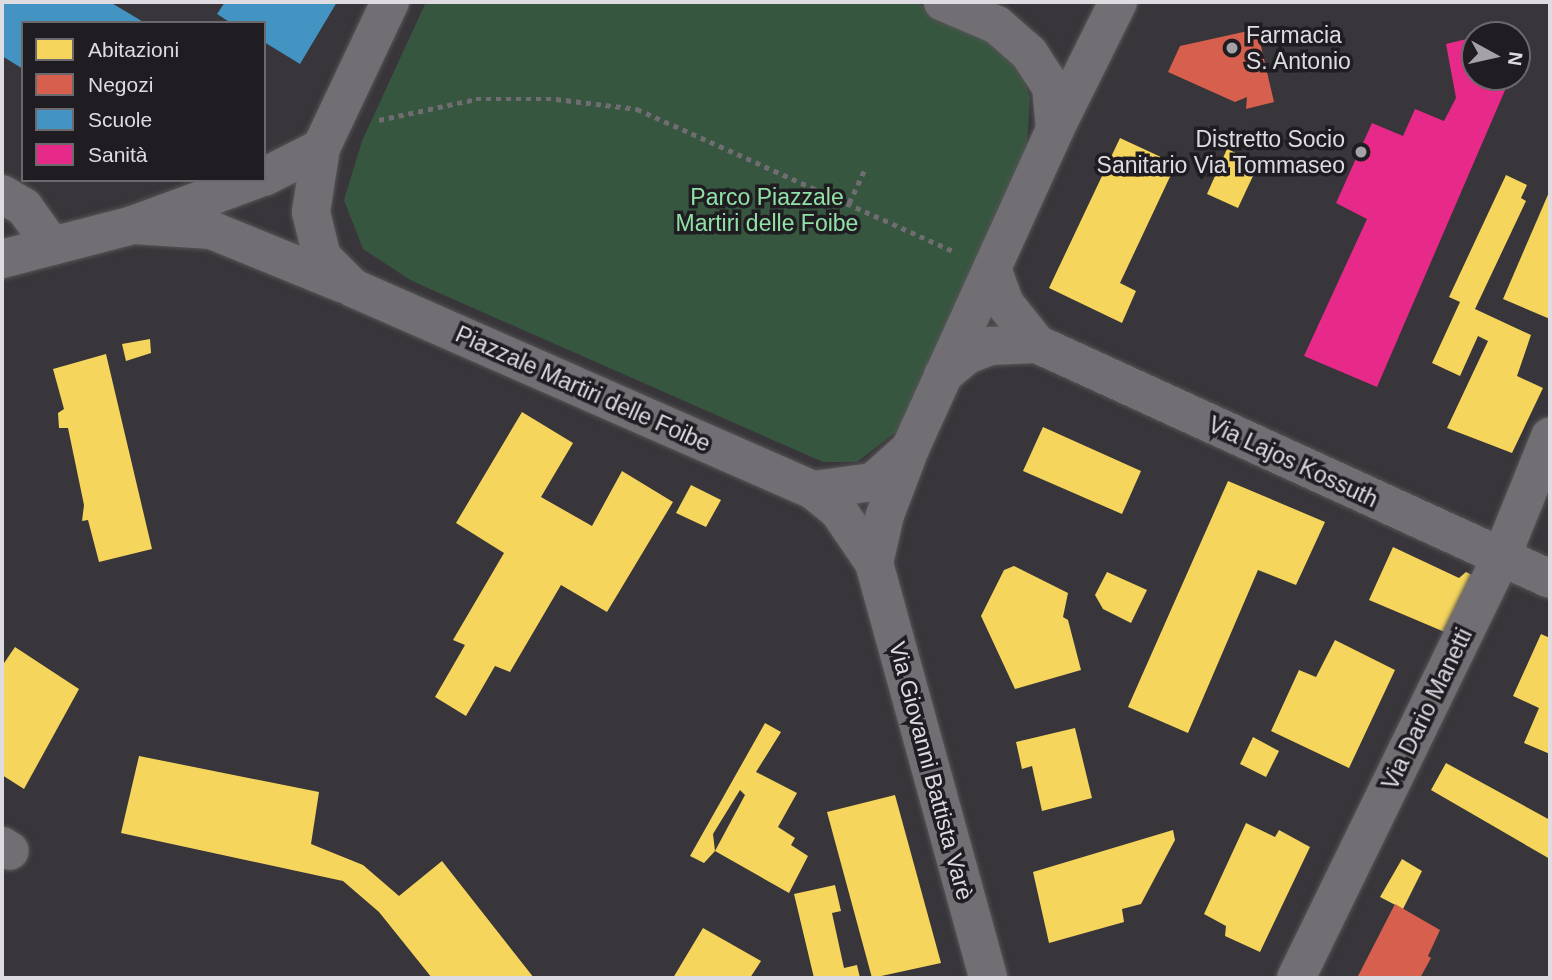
<!DOCTYPE html>
<meta charset="utf-8">
<style>
body{margin:0}
#map{position:relative;width:1552px;height:980px;overflow:hidden;background:#38363a;font-family:Arial,sans-serif}
div>[style]{position:absolute}
.green>*{inset:0;background:#37563f}
.homes>*{inset:0;background:#f6d55c}
.shops>*{inset:0;background:#d6604d}
.schools>*{inset:0;background:#4393c3}
.health>*{inset:0;background:#e7298a}
.path>*{height:4.5px;margin-top:-2.25px;transform-origin:0;background:repeating-linear-gradient(90deg,#6f6d71 0 5px,transparent 0 10px)}
.roads{filter:drop-shadow(0 0 2px #565457) drop-shadow(0 0 2px #565457)}
.minor>*{height:38px;margin:-19px;padding:0 19px;transform-origin:19px;border-radius:19px;background:#716f73}
.dots>*{width:19px;height:19px;translate:-50% -50%;box-sizing:border-box;border:4px solid #1f1d21;border-radius:50%}
span{translate:-50% -50%;white-space:nowrap;text-align:center;line-height:1.15;-webkit-text-stroke:7px #1f1d21;paint-order:stroke}
.poi-label{font-size:23px;color:#dedce1}
.left{translate:0 -50%;text-align:left}
.right{translate:-100% -50%;text-align:right}
.park-label{font-size:23px;color:#91e0a5}
.street-label{font-size:23px;color:#dedce1}
.frame{position:absolute;inset:0;border:4px solid #dedce1;pointer-events:none}
.legend{position:absolute;left:21px;top:21px;width:245px;height:161px;box-sizing:border-box;background:#1f1d21;border:2px solid #6b696e;margin:0;padding:9px 12px;list-style:none;font-size:21px;color:#dedce1}
.legend li{display:flex;align-items:center;gap:14px;height:35px}
.legend b{width:35px;border:2px solid #6b696e}
.north{position:absolute;left:1461px;top:21px;width:70px;height:70px;box-sizing:border-box;background:#1f1d21;border:2px solid #6b696e;border-radius:50%;rotate:98deg;font-size:19px;font-weight:700;line-height:28px;text-align:center;color:#dedce1}
.north::after{content:'';display:block;margin:auto;width:24px;height:32px;background:#a4a2a7;clip-path:polygon(50% 0,100% 100%,50% 72%,0 100%)}
</style>
<div id="map">
<div class="green">
<div style="clip-path:polygon(426px 2px,915px 2px,989px 34px,1020px 66px,1030px 98px,1027px 144px,900px 429px,857px 462px,823px 462px,412px 281px,363px 249px,344px 200px,362px 141px)"></div>
</div>
<div class="homes">
<div style="clip-path:polygon(1120px 138px,1176px 164px,1120px 283px,1136px 291px,1122px 323px,1049px 288px)"></div>
<div style="clip-path:polygon(1227px 149px,1259px 163px,1238px 208px,1207px 194px)"></div>
<div style="clip-path:polygon(1506px 175px,1527px 185px,1521px 198px,1526px 201px,1475px 309px,1531px 335px,1517px 376px,1543px 388px,1512px 453px,1447px 428px,1488px 341px,1478px 336px,1460px 376px,1432px 363px,1460px 302px,1449px 297px)"></div>
<div style="clip-path:polygon(1550px 190px,1550px 319px,1503px 299px)"></div>
<div style="clip-path:polygon(150px 339px,151px 353px,126px 361px,122px 344px)"></div>
<div style="clip-path:polygon(106px 354px,152px 549px,99px 562px,88px 520px,82px 521px,84px 505px,68px 428px,59px 428px,58px 413px,64px 409px,53px 369px)"></div>
<div style="clip-path:polygon(522px 412px,573px 443px,541px 497px,592px 526px,622px 471px,673px 502px,607px 612px,561px 585px,510px 672px,495px 666px,466px 716px,435px 697px,465px 645px,453px 640px,504px 553px,456px 523px)"></div>
<div style="clip-path:polygon(1043px 427px,1141px 471px,1122px 514px,1023px 471px)"></div>
<div style="clip-path:polygon(1228px 481px,1325px 522px,1296px 585px,1258px 570px,1188px 733px,1128px 707px)"></div>
<div style="clip-path:polygon(691px 485px,721px 500px,706px 527px,676px 513px)"></div>
<div style="clip-path:polygon(1393px 547px,1459px 578px,1466px 572px,1472px 575px,1447px 633px,1369px 600px)"></div>
<div style="clip-path:polygon(1014px 566px,1068px 593px,1063px 617px,1068px 620px,1081px 670px,1015px 689px,981px 616px,1004px 570px)"></div>
<div style="clip-path:polygon(1107px 572px,1147px 590px,1131px 623px,1103px 609px,1095px 595px)"></div>
<div style="clip-path:polygon(1541px 634px,1550px 638px,1550px 754px,1524px 743px,1539px 708px,1513px 696px)"></div>
<div style="clip-path:polygon(1335px 640px,1395px 670px,1349px 768px,1271px 731px,1299px 670px,1316px 677px)"></div>
<div style="clip-path:polygon(15px 647px,79px 689px,24px 789px,2px 775px,2px 666px)"></div>
<div style="clip-path:polygon(765px 723px,781px 732px,756px 772px,797px 793px,778px 827px,795px 838px,791px 845px,808px 856px,789px 893px,715px 851px,745px 795px,740px 790px,713px 834px,715px 851px,704px 863px,690px 856px)"></div>
<div style="clip-path:polygon(1075px 728px,1092px 798px,1042px 811px,1032px 766px,1022px 769px,1016px 742px)"></div>
<div style="clip-path:polygon(1253px 737px,1279px 751px,1266px 777px,1240px 764px)"></div>
<div style="clip-path:polygon(139px 756px,319px 792px,311px 844px,363px 865px,399px 896px,442px 861px,534px 978px,432px 978px,379px 912px,343px 881px,121px 833px)"></div>
<div style="clip-path:polygon(1446px 763px,1550px 820px,1550px 859px,1431px 790px)"></div>
<div style="clip-path:polygon(895px 795px,941px 963px,872px 978px,827px 812px)"></div>
<div style="clip-path:polygon(1246px 823px,1275px 837px,1279px 830px,1310px 847px,1260px 952px,1225px 936px,1226px 926px,1204px 914px)"></div>
<div style="clip-path:polygon(1173px 830px,1175px 840px,1141px 904px,1122px 909px,1124px 922px,1049px 943px,1033px 872px)"></div>
<div style="clip-path:polygon(1402px 859px,1422px 871px,1403px 909px,1380px 897px)"></div>
<div style="clip-path:polygon(835px 885px,841px 911px,832px 913px,844px 968px,857px 965px,860px 978px,814px 978px,794px 894px)"></div>
<div style="clip-path:polygon(703px 928px,761px 961px,750px 978px,673px 978px)"></div>
</div>
<div class="shops">
<div style="clip-path:polygon(1257px 29px,1274px 102px,1246px 109px,1247px 97px,1235px 102px,1168px 72px,1180px 46px)"></div>
<div style="clip-path:polygon(1395px 904px,1440px 930px,1428px 956px,1431px 958px,1420px 978px,1357px 978px)"></div>
</div>
<div class="schools">
<div style="clip-path:polygon(2px 2px,110px 2px,145px 23px,23px 23px,23px 69px,2px 56px)"></div>
<div style="clip-path:polygon(225px 2px,337px 2px,300px 64px,264px 42px,264px 23px,231px 23px,217px 14px)"></div>
</div>
<div class="health">
<div style="clip-path:polygon(1475px 37px,1475px 77px,1509px 81px,1377px 387px,1304px 356px,1367px 219px,1336px 203px,1372px 123px,1403px 136px,1415px 109px,1444px 121px,1456px 98px,1446px 44px)"></div>
</div>
<div class="path">
<div style="left:379px;top:120px;width:99px;rotate:-12.2deg"></div>
<div style="left:476px;top:99px;width:80px"></div>
<div style="left:556px;top:99px;width:82px;rotate:7deg"></div>
<div style="left:637px;top:109px;width:349px;rotate:24.2deg"></div>
<div style="left:849px;top:203px;width:38px;rotate:-65deg"></div>
</div>
<div class="roads">
<div class="minor">
<div style="left:390px;top:2px;width:161px;rotate:115.3deg"></div>
<div style="left:321px;top:148px;width:65px;rotate:98.9deg"></div>
<div style="left:311px;top:212px;width:46px;rotate:76.3deg"></div>
<div style="left:322px;top:257px;width:44px;rotate:45deg"></div>
<div style="left:353px;top:288px;width:502px;rotate:23.71deg"></div>
<div style="left:813px;top:490px;width:61px;rotate:-7.6deg"></div>
<div style="left:873px;top:482px;width:50px;rotate:-41.7deg"></div>
<div style="left:910px;top:449px;width:351px;rotate:-65.6deg"></div>
<div style="left:1055px;top:129px;width:42px;rotate:-95.4deg"></div>
<div style="left:1051px;top:87px;width:40px;rotate:-122.9deg"></div>
<div style="left:1029px;top:53px;width:43px;rotate:-138.8deg"></div>
<div style="left:997px;top:25px;width:59px;rotate:-156.9deg"></div>
<div style="left:1055px;top:129px;width:142px;rotate:-63.6deg"></div>
<div style="left:264px;top:177px;width:64px;rotate:-27deg"></div>
<div style="left:255px;top:180px;width:130px;rotate:159.8deg"></div>
<div style="left:133px;top:225px;width:78px;rotate:3.7deg"></div>
<div style="left:211px;top:230px;width:143px;rotate:22.2deg"></div>
<div style="left:2px;top:194px;width:26px;rotate:31deg"></div>
<div style="left:24px;top:207px;width:48px;rotate:54.3deg"></div>
<div style="left:2px;top:259px;width:135px;rotate:-14.5deg"></div>
<div style="left:1037px;top:344px;width:564px;rotate:24.61deg"></div>
<div style="left:943px;top:375px;width:31px;rotate:-40deg"></div>
<div style="left:967px;top:355px;width:26px;rotate:-21deg"></div>
<div style="left:991px;top:346px;width:46px;rotate:-2.5deg"></div>
<div style="left:1037px;top:344px;width:51px;rotate:-128.7deg"></div>
<div style="left:1005px;top:304px;width:38px;rotate:-110deg"></div>
<div style="left:813px;top:490px;width:32px;rotate:39deg"></div>
<div style="left:838px;top:510px;width:64px;rotate:55.8deg"></div>
<div style="left:874px;top:563px;width:49px;rotate:-77.1deg"></div>
<div style="left:885px;top:515px;width:62px;rotate:-69.2deg"></div>
<div style="left:874px;top:563px;width:430px;rotate:74.6deg"></div>
<div style="left:2px;top:846px;width:9px;rotate:32deg"></div>
<div style="left:1296px;top:978px;width:467px;rotate:-64deg"></div>
<div style="left:1501px;top:558px;width:131px;rotate:-68deg"></div>
</div>
</div>
<div class="dots">
<div style="left:1232px;top:48px;background:#a4a2a7"></div>
<div style="left:1361px;top:152px;background:#a4a2a7"></div>
</div>
<div class="poi-label">
<span class="left" style="left:1246px;top:48px">Farmacia<br>S. Antonio</span>
<span class="right" style="left:1345px;top:152px">Distretto Socio<br>Sanitario Via Tommaseo</span>
</div>
<div class="park-label">
<span style="left:767px;top:210px">Parco Piazzale<br>Martiri delle Foibe</span>
</div>
<div class="street-label">
<span style="left:583px;top:389px;rotate:24deg">Piazzale Martiri delle Foibe</span>
<span style="left:1293px;top:462px;rotate:25deg">Via Lajos Kossuth</span>
<span style="left:1427px;top:709px;rotate:-64deg">Via Dario Manetti</span>
<span style="left:931px;top:771px;rotate:75deg">Via Giovanni Battista Varè</span>
</div>
<div class="frame"></div>
<ul class="legend">
<li><b style="height:19px;background:#f6d55c"></b>Abitazioni</li>
<li><b style="height:19px;background:#d6604d"></b>Negozi</li>
<li><b style="height:19px;background:#4393c3"></b>Scuole</li>
<li><b style="height:19px;background:#e7298a"></b>Sanità</li>
</ul>
<div class="north">N</div>
</div>
